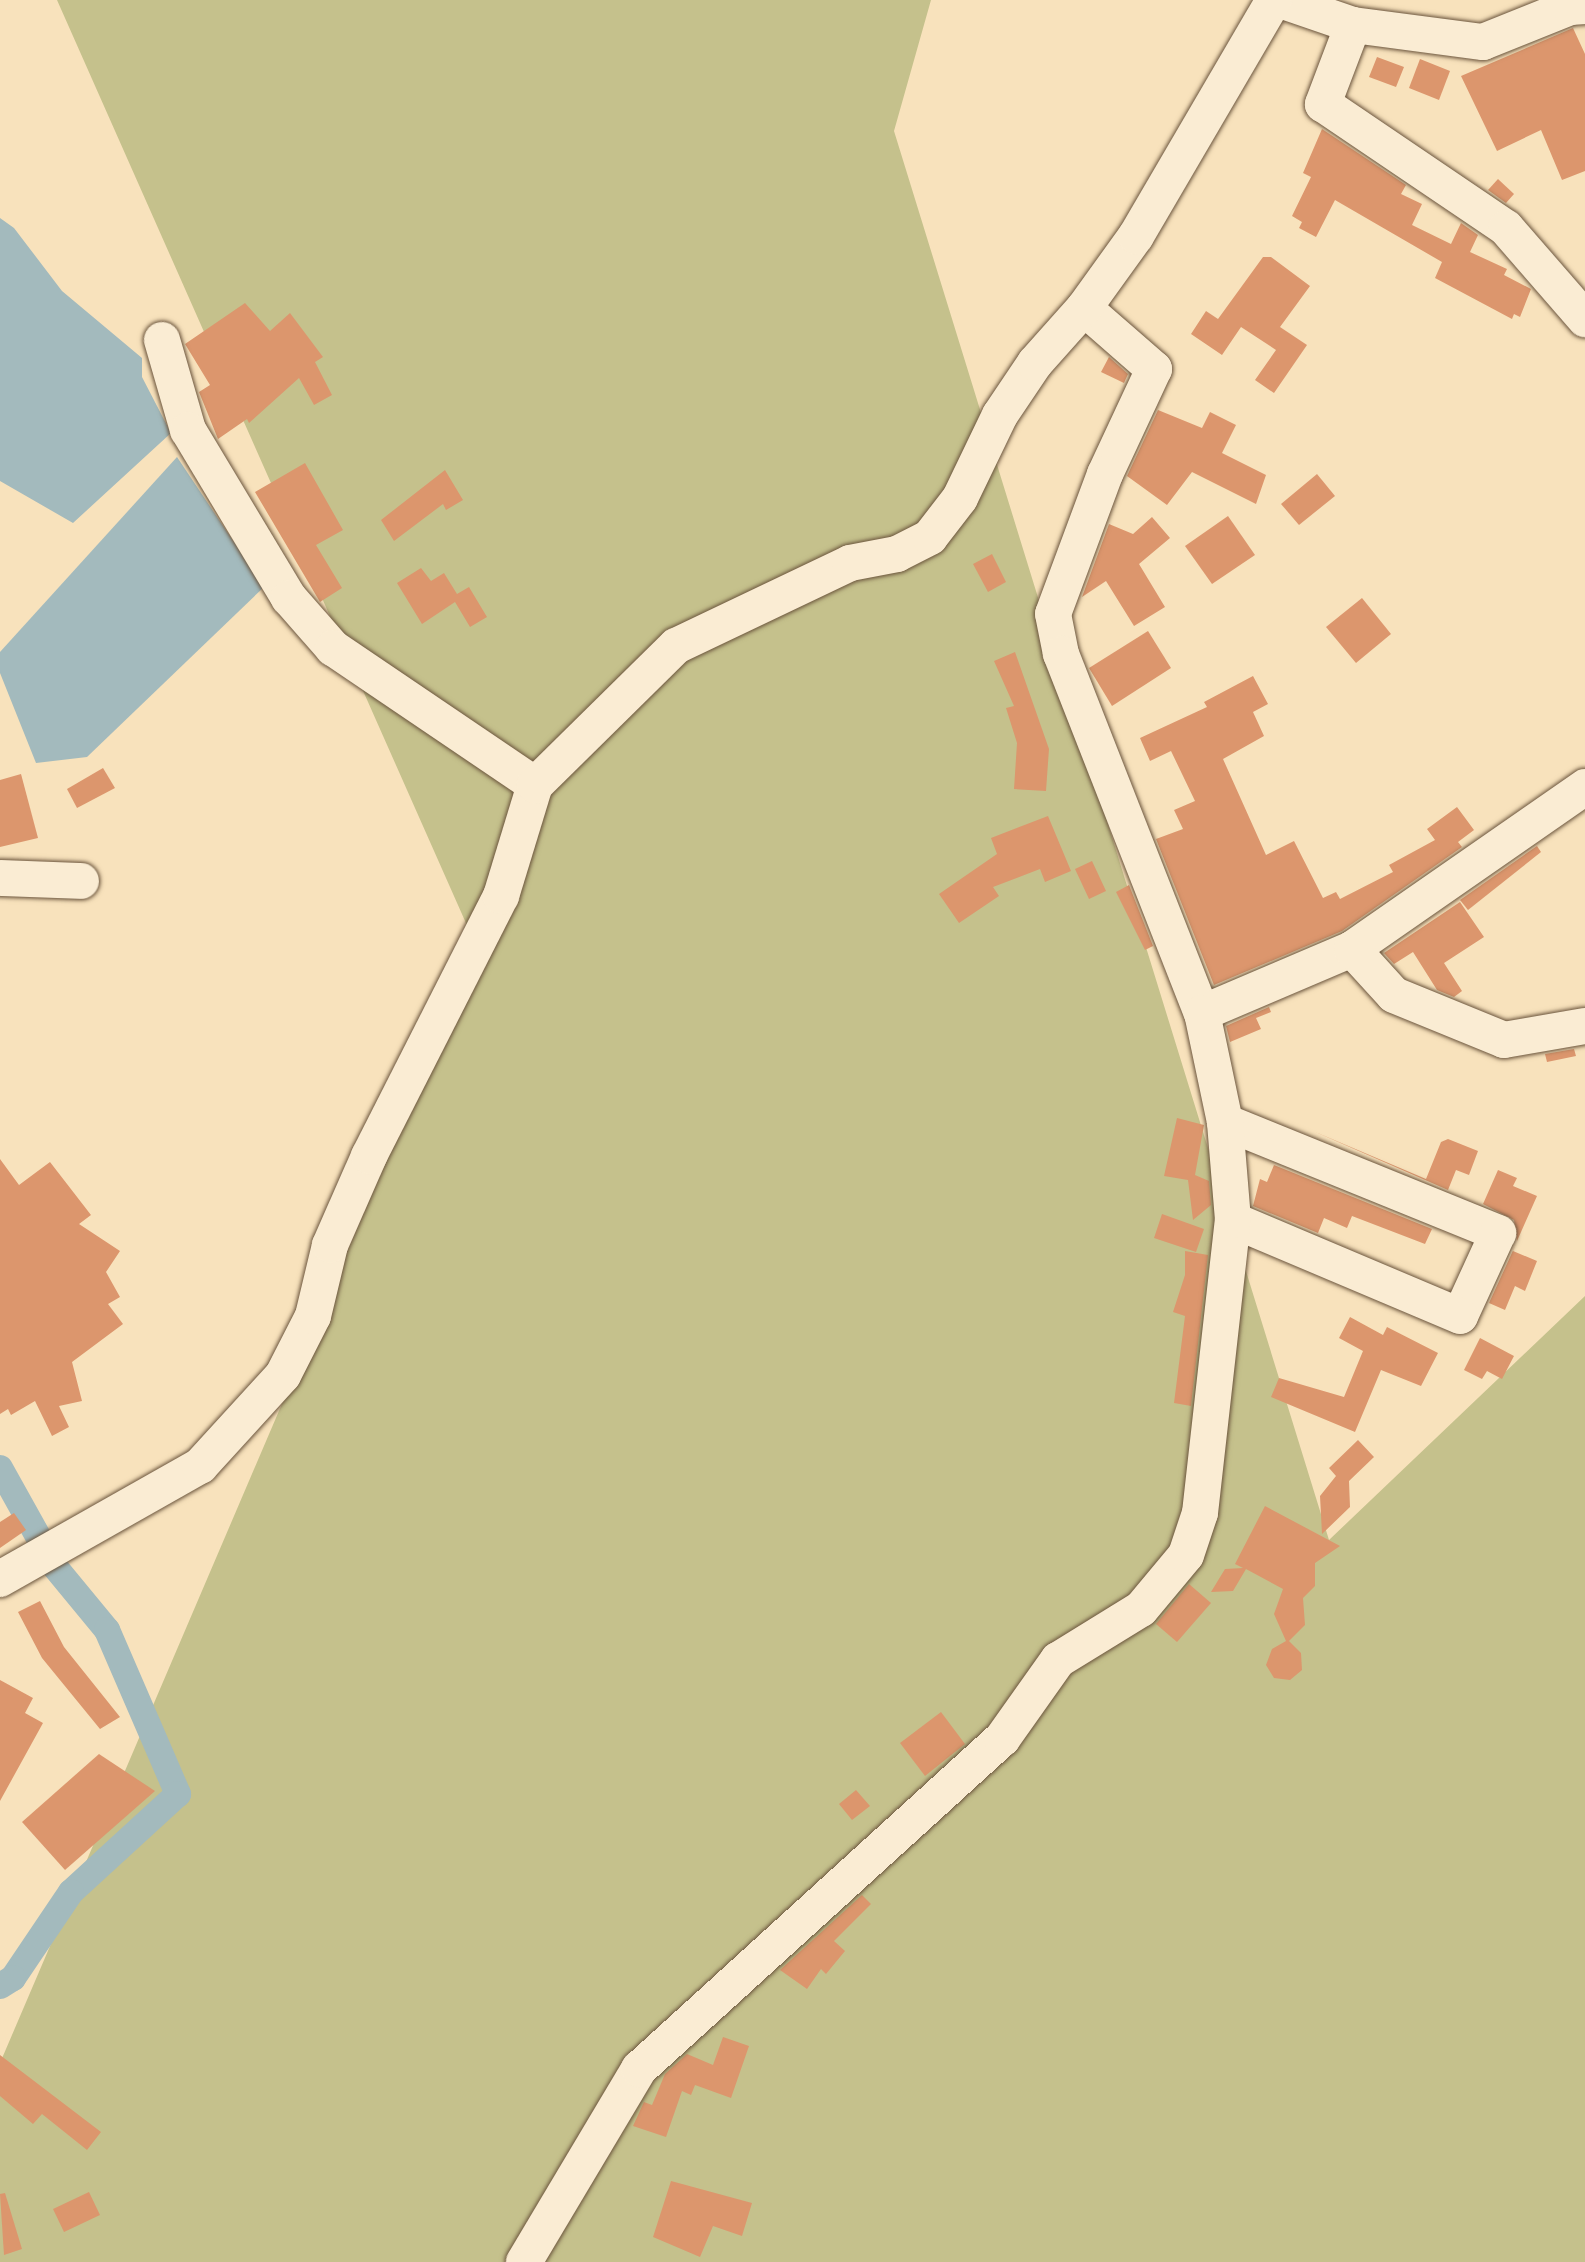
<!DOCTYPE html>
<style>
body{margin:0}
#map{position:relative;width:1585px;height:2262px;overflow:hidden;background:#f8e2bc;font-family:"Libre Bodoni",serif}
div>[style]{position:absolute}
.green>*{inset:0;background:#c5c18c}
.water>*{inset:0;background:#a3babd}
.canal>*{height:26px;margin:-13px;padding:0 13px;transform-origin:13px;border-radius:13px;background:#a3babd}
.building>*{inset:0;background:#dc966d}
.roads{filter:drop-shadow(0 0 2px #6a543c) drop-shadow(0 0 2px #6a543c)}
.minor>*{height:36px;margin:-18px;padding:0 18px;transform-origin:18px;border-radius:18px;background:#faecd3}
span{translate:-50% -50%;white-space:nowrap;text-align:center;line-height:1.15;-webkit-text-stroke:6px #faecd3;paint-order:stroke}
</style>
<div id="map">
<div class="green">
<div style="clip-path:polygon(57px 0,931px 0,894px 131px,1329px 1540px,1585px 1296px,1585px 2262px,0 2262px,0 2063px,477px 948px)"></div>
</div>
<div class="water">
<div style="clip-path:polygon(0 218px,14px 228px,62px 291px,142px 358px,142px 377px,171px 433px,73px 523px,0 481px)"></div>
<div style="clip-path:polygon(177px 457px,264px 587px,87px 757px,36px 763px,0 673px,0 652px)"></div>
</div>
<div class="canal">
<div style="left:0;top:1468px;width:113px;rotate:60.9deg"></div>
<div style="left:55px;top:1567px;width:82px;rotate:50.5deg"></div>
<div style="left:107px;top:1630px;width:179px;rotate:66.6deg"></div>
<div style="left:178px;top:1794px;width:145px;rotate:137.5deg"></div>
<div style="left:71px;top:1892px;width:104px;rotate:124deg"></div>
<div style="left:13px;top:1978px;width:15px;rotate:148deg"></div>
</div>
<div class="building">
<div style="clip-path:polygon(1573px 28px,1585px 54px,1585px 171px,1562px 180px,1541px 130px,1497px 151px,1461px 76px)"></div>
<div style="clip-path:polygon(1377px 57px,1404px 67px,1396px 87px,1369px 77px)"></div>
<div style="clip-path:polygon(1420px 59px,1450px 71px,1439px 100px,1409px 88px)"></div>
<div style="clip-path:polygon(1322px 129px,1406px 185px,1401px 194px,1422px 204px,1412px 225px,1451px 244px,1461px 223px,1478px 235px,1470px 252px,1507px 269px,1504px 275px,1531px 289px,1520px 317px,1514px 314px,1512px 319px,1435px 278px,1442px 262px,1335px 200px,1316px 237px,1299px 228px,1302px 222px,1292px 216px,1311px 177px,1303px 173px)"></div>
<div style="clip-path:polygon(1498px 179px,1514px 194px,1506px 203px,1488px 190px)"></div>
<div style="clip-path:polygon(1263px 257px,1271px 257px,1310px 286px,1280px 327px,1307px 345px,1274px 393px,1255px 380px,1276px 350px,1241px 327px,1222px 355px,1191px 334px,1206px 311px,1218px 319px)"></div>
<div style="clip-path:polygon(245px 303px,270px 331px,290px 313px,323px 357px,315px 362px,332px 395px,314px 405px,299px 378px,249px 423px,247px 419px,218px 439px,199px 392px,210px 385px,185px 344px)"></div>
<div style="clip-path:polygon(1109px 357px,1128px 374px,1124px 383px,1101px 372px)"></div>
<div style="clip-path:polygon(1158px 410px,1202px 428px,1210px 412px,1236px 425px,1222px 453px,1266px 475px,1256px 504px,1192px 472px,1167px 505px,1127px 476px)"></div>
<div style="clip-path:polygon(305px 463px,343px 530px,316px 545px,342px 588px,320px 602px,255px 492px)"></div>
<div style="clip-path:polygon(445px 470px,463px 500px,446px 510px,443px 504px,394px 541px,381px 520px)"></div>
<div style="clip-path:polygon(1317px 474px,1335px 496px,1299px 525px,1281px 504px)"></div>
<div style="clip-path:polygon(1228px 516px,1255px 555px,1212px 584px,1185px 546px)"></div>
<div style="clip-path:polygon(1152px 517px,1170px 538px,1139px 564px,1165px 607px,1134px 626px,1106px 581px,1082px 597px,1109px 524px,1133px 534px)"></div>
<div style="clip-path:polygon(992px 554px,1006px 582px,988px 592px,973px 564px)"></div>
<div style="clip-path:polygon(421px 568px,431px 581px,444px 573px,457px 594px,469px 587px,487px 617px,470px 627px,455px 602px,422px 624px,397px 583px)"></div>
<div style="clip-path:polygon(1362px 598px,1391px 634px,1356px 663px,1326px 627px)"></div>
<div style="clip-path:polygon(1148px 631px,1171px 668px,1112px 706px,1089px 668px)"></div>
<div style="clip-path:polygon(1015px 652px,1049px 749px,1046px 791px,1014px 789px,1017px 743px,1006px 708px,1014px 706px,994px 661px)"></div>
<div style="clip-path:polygon(1253px 676px,1268px 704px,1253px 712px,1264px 736px,1223px 759px,1266px 855px,1294px 841px,1323px 898px,1336px 892px,1340px 899px,1393px 872px,1389px 865px,1435px 840px,1427px 829px,1457px 807px,1474px 830px,1458px 842px,1462px 847px,1342px 931px,1214px 985px,1156px 839px,1183px 829px,1174px 810px,1195px 801px,1171px 751px,1150px 761px,1140px 738px,1207px 707px,1204px 702px)"></div>
<div style="clip-path:polygon(103px 768px,115px 788px,77px 808px,67px 789px)"></div>
<div style="clip-path:polygon(21px 774px,38px 838px,0 847px,0 780px)"></div>
<div style="clip-path:polygon(1048px 816px,1071px 871px,1045px 882px,1040px 869px,993px 887px,999px 896px,959px 923px,939px 894px,997px 854px,991px 838px)"></div>
<div style="clip-path:polygon(1537px 846px,1541px 852px,1468px 910px,1460px 900px)"></div>
<div style="clip-path:polygon(1092px 861px,1106px 891px,1089px 899px,1075px 869px)"></div>
<div style="clip-path:polygon(1129px 885px,1153px 946px,1145px 950px,1116px 892px)"></div>
<div style="clip-path:polygon(1460px 902px,1484px 937px,1444px 963px,1462px 991px,1454px 997px,1437px 990px,1413px 952px,1394px 964px,1384px 953px)"></div>
<div style="clip-path:polygon(1269px 1007px,1271px 1012px,1256px 1018px,1261px 1029px,1230px 1042px,1226px 1026px)"></div>
<div style="clip-path:polygon(1574px 1049px,1576px 1056px,1547px 1062px,1545px 1054px)"></div>
<div style="clip-path:polygon(1177px 1118px,1204px 1125px,1195px 1175px,1209px 1181px,1211px 1205px,1193px 1220px,1188px 1180px,1164px 1176px)"></div>
<div style="clip-path:polygon(1313px 1131px,1426px 1179px,1441px 1142px,1448px 1139px,1478px 1151px,1469px 1175px,1456px 1170px,1448px 1190px)"></div>
<div style="clip-path:polygon(0 1159px,19px 1185px,50px 1162px,91px 1215px,79px 1224px,120px 1251px,106px 1272px,120px 1297px,108px 1304px,123px 1324px,72px 1362px,82px 1401px,59px 1406px,69px 1427px,52px 1436px,35px 1401px,11px 1415px,8px 1409px,0 1414px)"></div>
<div style="clip-path:polygon(1274px 1165px,1432px 1229px,1425px 1244px,1352px 1216px,1347px 1228px,1324px 1218px,1318px 1233px,1253px 1206px,1260px 1179px,1267px 1182px)"></div>
<div style="clip-path:polygon(1498px 1170px,1517px 1178px,1513px 1186px,1537px 1196px,1517px 1241px,1514px 1220px,1483px 1204px)"></div>
<div style="clip-path:polygon(1162px 1214px,1204px 1229px,1196px 1252px,1154px 1238px)"></div>
<div style="clip-path:polygon(1516px 1244px,1513px 1251px,1537px 1261px,1525px 1291px,1515px 1286px,1505px 1310px,1489px 1303px)"></div>
<div style="clip-path:polygon(1185px 1251px,1208px 1255px,1191px 1406px,1174px 1403px,1185px 1316px,1173px 1312px,1185px 1275px)"></div>
<div style="clip-path:polygon(1350px 1317px,1383px 1335px,1387px 1327px,1438px 1353px,1421px 1386px,1381px 1370px,1355px 1432px,1271px 1397px,1279px 1378px,1344px 1397px,1363px 1351px,1339px 1338px)"></div>
<div style="clip-path:polygon(1480px 1338px,1514px 1356px,1502px 1379px,1487px 1371px,1482px 1379px,1464px 1370px)"></div>
<div style="clip-path:polygon(1358px 1440px,1374px 1457px,1349px 1481px,1350px 1507px,1322px 1534px,1320px 1496px,1336px 1476px,1329px 1468px)"></div>
<div style="clip-path:polygon(1265px 1506px,1340px 1546px,1315px 1563px,1315px 1586px,1303px 1598px,1305px 1625px,1289px 1641px,1301px 1653px,1302px 1670px,1290px 1680px,1274px 1678px,1266px 1665px,1272px 1649px,1286px 1641px,1274px 1614px,1283px 1589px,1246px 1569px,1233px 1591px,1211px 1592px,1225px 1569px,1243px 1568px,1235px 1564px)"></div>
<div style="clip-path:polygon(14px 1513px,26px 1530px,0 1548px,0 1522px)"></div>
<div style="clip-path:polygon(1189px 1584px,1211px 1603px,1177px 1642px,1156px 1624px)"></div>
<div style="clip-path:polygon(40px 1601px,64px 1647px,120px 1717px,100px 1729px,42px 1658px,18px 1612px)"></div>
<div style="clip-path:polygon(0 1680px,33px 1698px,25px 1713px,43px 1723px,0 1801px)"></div>
<div style="clip-path:polygon(941px 1712px,965px 1744px,925px 1776px,900px 1743px)"></div>
<div style="clip-path:polygon(99px 1754px,155px 1791px,65px 1870px,22px 1822px)"></div>
<div style="clip-path:polygon(856px 1790px,870px 1806px,852px 1820px,839px 1804px)"></div>
<div style="clip-path:polygon(862px 1895px,871px 1904px,834px 1941px,845px 1951px,826px 1974px,821px 1969px,807px 1989px,780px 1970px)"></div>
<div style="clip-path:polygon(723px 2037px,749px 2046px,731px 2098px,695px 2085px,691px 2095px,682px 2091px,666px 2137px,633px 2126px,644px 2102px,652px 2105px,665px 2074px,687px 2054px,713px 2065px)"></div>
<div style="clip-path:polygon(0 2055px,101px 2132px,87px 2150px,42px 2114px,33px 2124px,0 2096px)"></div>
<div style="clip-path:polygon(671px 2181px,752px 2203px,742px 2236px,713px 2226px,700px 2257px,653px 2237px)"></div>
<div style="clip-path:polygon(89px 2192px,100px 2215px,64px 2232px,53px 2209px)"></div>
<div style="clip-path:polygon(5px 2193px,22px 2249px,4px 2255px,0 2194px)"></div>
</div>
<div class="roads">
<div class="minor">
<div style="left:1280px;top:0;width:77px;rotate:18.9deg"></div>
<div style="left:1353px;top:25px;width:131px;rotate:7.5deg"></div>
<div style="left:1483px;top:42px;width:94px;rotate:-21.9deg"></div>
<div style="left:1570px;top:7px;width:15px;rotate:-4deg"></div>
<div style="left:1353px;top:25px;width:85px;rotate:110.8deg"></div>
<div style="left:1323px;top:104px;width:221px;rotate:34.1deg"></div>
<div style="left:1506px;top:228px;width:121px;rotate:49deg"></div>
<div style="left:1084px;top:308px;width:93px;rotate:41.1deg"></div>
<div style="left:1154px;top:369px;width:116px;rotate:115deg"></div>
<div style="left:1105px;top:474px;width:149px;rotate:110.4deg"></div>
<div style="left:1053px;top:614px;width:41px;rotate:78.7deg"></div>
<div style="left:1061px;top:654px;width:386px;rotate:68.6deg"></div>
<div style="left:1202px;top:1013px;width:163px;rotate:-23.1deg"></div>
<div style="left:1352px;top:949px;width:284px;rotate:-34.8deg"></div>
<div style="left:162px;top:340px;width:94px;rotate:73.9deg"></div>
<div style="left:188px;top:430px;width:196px;rotate:59deg"></div>
<div style="left:289px;top:598px;width:67px;rotate:48.7deg"></div>
<div style="left:333px;top:648px;width:244px;rotate:34.1deg"></div>
<div style="left:0;top:878px;width:81px;rotate:2.1deg"></div>
<div style="left:1352px;top:949px;width:62px;rotate:47.6deg"></div>
<div style="left:1394px;top:995px;width:119px;rotate:22.2deg"></div>
<div style="left:1504px;top:1040px;width:82px;rotate:-9.8deg"></div>
<div style="left:1225px;top:1122px;width:295px;rotate:22.1deg"></div>
<div style="left:1498px;top:1233px;width:91px;rotate:114.6deg"></div>
<div style="left:1460px;top:1316px;width:246px;rotate:-157.1deg"></div>
<div style="left:0;top:1579px;width:230px;rotate:-29.5deg"></div>
<div style="left:200px;top:1466px;width:123px;rotate:-47.6deg"></div>
<div style="left:283px;top:1375px;width:66px;rotate:-63deg"></div>
<div style="left:313px;top:1316px;width:73px;rotate:-76.5deg"></div>
<div style="left:330px;top:1245px;width:97px;rotate:-66.3deg"></div>
<div style="left:369px;top:1156px;width:292px;rotate:-63.1deg"></div>
<div style="left:501px;top:896px;width:116px;rotate:-73deg"></div>
<div style="left:535px;top:785px;width:198px;rotate:-44.6deg"></div>
<div style="left:676px;top:646px;width:193px;rotate:-25.5deg"></div>
<div style="left:850px;top:563px;width:48px;rotate:-10.8deg"></div>
<div style="left:897px;top:554px;width:37px;rotate:-27deg"></div>
<div style="left:930px;top:537px;width:49px;rotate:-52.4deg"></div>
<div style="left:960px;top:498px;width:92px;rotate:-64.3deg"></div>
<div style="left:1000px;top:415px;width:63px;rotate:-56.1deg"></div>
<div style="left:1035px;top:363px;width:74px;rotate:-48.3deg"></div>
<div style="left:1084px;top:308px;width:89px;rotate:-54.2deg"></div>
<div style="left:1136px;top:236px;width:273px;rotate:-59.7deg"></div>
<div style="left:524px;top:2262px;width:225px;rotate:-59.2deg"></div>
<div style="left:639px;top:2069px;width:491px;rotate:-42.3deg"></div>
<div style="left:1002px;top:1739px;width:97px;rotate:-54.7deg"></div>
<div style="left:1058px;top:1660px;width:97px;rotate:-31.6deg"></div>
<div style="left:1141px;top:1609px;width:70px;rotate:-50.2deg"></div>
<div style="left:1186px;top:1555px;width:44px;rotate:-71.6deg"></div>
<div style="left:1200px;top:1513px;width:295px;rotate:-83.6deg"></div>
<div style="left:1233px;top:1220px;width:98px;rotate:-94.7deg"></div>
<div style="left:1225px;top:1122px;width:111px;rotate:-101.9deg"></div>
</div>
</div>
</div>
